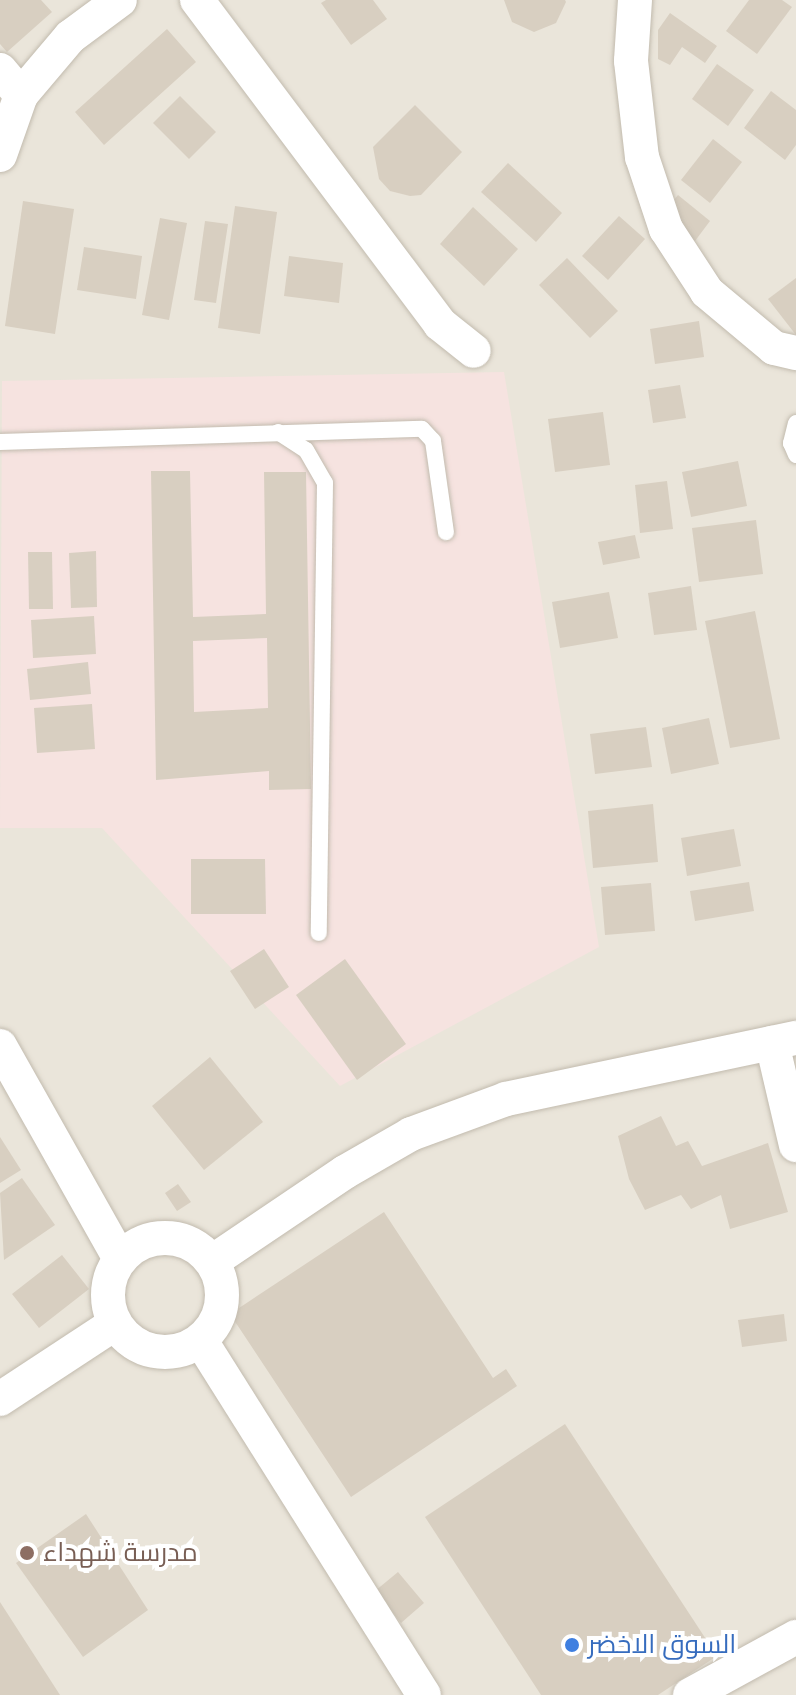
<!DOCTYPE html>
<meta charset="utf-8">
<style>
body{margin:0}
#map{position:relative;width:796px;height:1695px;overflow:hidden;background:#f6f3ec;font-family:Poppins,Cairo,sans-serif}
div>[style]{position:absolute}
.residential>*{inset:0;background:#eae5da}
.medical>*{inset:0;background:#f6e3e0}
.building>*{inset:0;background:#d8cfc1}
.roads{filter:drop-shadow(0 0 2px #c2bbae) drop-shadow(0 0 2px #c2bbae)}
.service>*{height:16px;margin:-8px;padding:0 8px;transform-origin:8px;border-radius:8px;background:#fff}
.minor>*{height:34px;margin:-17px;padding:0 17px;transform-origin:17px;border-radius:17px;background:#fff}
.minor>.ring{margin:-17px;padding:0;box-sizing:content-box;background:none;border:34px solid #fff;border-radius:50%}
.dots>*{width:22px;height:22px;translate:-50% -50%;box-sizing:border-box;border:4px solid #fff;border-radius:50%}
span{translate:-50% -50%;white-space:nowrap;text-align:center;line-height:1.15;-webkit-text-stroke:8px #fff;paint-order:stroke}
.education-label{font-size:26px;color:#785e54}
.left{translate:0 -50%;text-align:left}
.shop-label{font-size:26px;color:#366cbe}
</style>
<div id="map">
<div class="residential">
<div style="clip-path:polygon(0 0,796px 0,796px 1695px,0 1695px)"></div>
</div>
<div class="medical">
<div style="clip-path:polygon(504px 372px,599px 947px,340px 1086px,102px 828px,0 828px,2px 381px)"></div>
</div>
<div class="building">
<div style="clip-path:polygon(0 0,41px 0,52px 12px,7px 52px,0 44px)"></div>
<div style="clip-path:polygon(326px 0,373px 0,387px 19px,351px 45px,321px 3px)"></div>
<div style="clip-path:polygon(504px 0,565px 0,566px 2px,556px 23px,534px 32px,512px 22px)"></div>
<div style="clip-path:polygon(749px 0,782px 0,792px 7px,757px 54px,726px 31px)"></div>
<div style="clip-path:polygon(670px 13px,717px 46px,705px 63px,682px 47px,670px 65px,658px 59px,658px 30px)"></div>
<div style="clip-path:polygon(167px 29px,196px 62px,104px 145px,75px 112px)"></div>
<div style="clip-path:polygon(717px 64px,754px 90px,728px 126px,692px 99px)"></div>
<div style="clip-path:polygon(771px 91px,796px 110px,796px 145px,785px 160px,744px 128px)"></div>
<div style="clip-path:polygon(180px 96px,216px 132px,189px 159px,153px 123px)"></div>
<div style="clip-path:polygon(415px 105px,462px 152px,421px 195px,410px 196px,390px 191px,379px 179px,373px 147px)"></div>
<div style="clip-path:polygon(713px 139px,742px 162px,710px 203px,681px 180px)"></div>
<div style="clip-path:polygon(508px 163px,562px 213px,536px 242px,481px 192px)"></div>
<div style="clip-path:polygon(678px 195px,710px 221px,695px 241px,662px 214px)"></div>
<div style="clip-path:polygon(23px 201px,74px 209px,55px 334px,5px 326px)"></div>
<div style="clip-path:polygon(235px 206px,277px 212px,260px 334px,218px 328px)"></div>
<div style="clip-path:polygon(473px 207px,518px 249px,484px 286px,440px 244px)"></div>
<div style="clip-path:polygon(619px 216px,645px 239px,608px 280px,582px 256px)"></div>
<div style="clip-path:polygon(160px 218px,187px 223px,169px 320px,142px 315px)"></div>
<div style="clip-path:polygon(205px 221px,228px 224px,216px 303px,194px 300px)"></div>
<div style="clip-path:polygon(84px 247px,142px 256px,136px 299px,77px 290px)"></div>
<div style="clip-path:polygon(289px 256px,343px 263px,339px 303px,284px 296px)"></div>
<div style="clip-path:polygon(567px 258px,618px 311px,590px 338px,539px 285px)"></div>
<div style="clip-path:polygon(796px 278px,796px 335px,768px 299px)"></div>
<div style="clip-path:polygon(699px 321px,704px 357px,655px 364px,650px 329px)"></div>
<div style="clip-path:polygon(680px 385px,686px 418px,653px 423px,648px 390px)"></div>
<div style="clip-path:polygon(603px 412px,610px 465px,555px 472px,548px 419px)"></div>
<div style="clip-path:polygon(738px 461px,747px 506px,691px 517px,682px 472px)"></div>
<div style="clip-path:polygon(evenodd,151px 471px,190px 471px,193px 617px,266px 614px,264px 472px,306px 472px,311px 789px,269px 790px,269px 771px,156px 780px,151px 471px,267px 638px,268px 708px,194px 712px,193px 641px,267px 638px)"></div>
<div style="clip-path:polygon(667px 481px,673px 529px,640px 533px,635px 485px)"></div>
<div style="clip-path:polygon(756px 520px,763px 574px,699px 582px,692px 528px)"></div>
<div style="clip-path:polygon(635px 535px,640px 558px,603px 565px,598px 542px)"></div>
<div style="clip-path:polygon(96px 551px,97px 607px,71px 608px,69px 553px)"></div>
<div style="clip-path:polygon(28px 552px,52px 552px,53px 609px,29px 609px)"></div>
<div style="clip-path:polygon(691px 586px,697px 630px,654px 635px,648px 593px)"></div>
<div style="clip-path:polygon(609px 592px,618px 638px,560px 648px,552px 602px)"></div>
<div style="clip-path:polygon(755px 611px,780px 739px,730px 748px,705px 621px)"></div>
<div style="clip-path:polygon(94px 616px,96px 654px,33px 658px,31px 620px)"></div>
<div style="clip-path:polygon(88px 662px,91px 694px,30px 700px,27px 669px)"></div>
<div style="clip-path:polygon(92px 704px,95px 749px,37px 753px,34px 708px)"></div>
<div style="clip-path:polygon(709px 718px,719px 764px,671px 774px,662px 728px)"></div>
<div style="clip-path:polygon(646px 727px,652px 767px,595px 774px,590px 734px)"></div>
<div style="clip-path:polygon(653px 804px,658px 862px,593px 868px,588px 811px)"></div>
<div style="clip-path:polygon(734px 829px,741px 866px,687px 876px,681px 838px)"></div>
<div style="clip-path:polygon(191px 859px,265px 859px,266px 914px,191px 914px)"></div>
<div style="clip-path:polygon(749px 882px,754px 911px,695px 921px,690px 891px)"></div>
<div style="clip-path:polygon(651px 883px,655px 931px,605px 935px,601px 887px)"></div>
<div style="clip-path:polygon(264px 949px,289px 987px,255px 1009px,230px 971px)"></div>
<div style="clip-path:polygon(345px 959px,406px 1044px,357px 1080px,296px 995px)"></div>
<div style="clip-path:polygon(210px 1057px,263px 1122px,204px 1170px,152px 1106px)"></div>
<div style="clip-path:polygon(661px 1116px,676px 1146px,688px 1141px,702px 1166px,768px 1143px,788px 1212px,730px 1229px,721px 1195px,691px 1209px,681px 1195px,645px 1210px,629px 1179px,618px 1136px)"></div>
<div style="clip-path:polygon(0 1137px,21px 1170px,0 1183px)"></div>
<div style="clip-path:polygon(22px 1178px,55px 1225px,4px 1260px,0 1193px)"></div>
<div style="clip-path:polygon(178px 1184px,191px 1202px,177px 1211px,165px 1193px)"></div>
<div style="clip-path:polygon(384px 1212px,493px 1378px,506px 1369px,517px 1386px,351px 1497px,230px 1314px)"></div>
<div style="clip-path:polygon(62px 1255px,89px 1289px,39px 1328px,12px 1294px)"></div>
<div style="clip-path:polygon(784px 1314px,787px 1341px,742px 1347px,738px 1320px)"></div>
<div style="clip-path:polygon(565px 1424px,717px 1656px,658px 1695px,541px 1695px,425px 1517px)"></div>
<div style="clip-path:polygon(86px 1514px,148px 1610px,83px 1657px,16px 1563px)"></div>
<div style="clip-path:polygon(398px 1572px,424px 1603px,401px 1623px,375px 1591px)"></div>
<div style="clip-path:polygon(0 1602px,60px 1695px,0 1695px)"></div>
</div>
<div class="roads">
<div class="service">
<div style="left:796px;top:423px;width:21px;rotate:104deg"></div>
<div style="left:791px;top:443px;width:13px;rotate:67deg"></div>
<div style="left:278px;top:432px;width:33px;rotate:33deg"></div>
<div style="left:306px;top:450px;width:38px;rotate:60deg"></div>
<div style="left:325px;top:483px;width:450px;rotate:90.8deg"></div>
<div style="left:0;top:442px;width:422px;rotate:-1.8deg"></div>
<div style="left:422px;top:429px;width:16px;rotate:47deg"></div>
<div style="left:433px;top:441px;width:92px;rotate:81.9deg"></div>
</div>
<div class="minor">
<div style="left:197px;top:0;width:405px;rotate:53.1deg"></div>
<div style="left:440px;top:324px;width:43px;rotate:38.5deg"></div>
<div style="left:635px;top:0;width:61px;rotate:93.8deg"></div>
<div style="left:631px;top:61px;width:97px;rotate:83.5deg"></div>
<div style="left:642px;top:157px;width:76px;rotate:71.6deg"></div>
<div style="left:666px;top:229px;width:75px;rotate:56.9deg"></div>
<div style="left:707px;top:292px;width:87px;rotate:39.9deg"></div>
<div style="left:774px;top:348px;width:23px;rotate:13deg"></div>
<div style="left:0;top:70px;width:33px;rotate:50deg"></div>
<div style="left:0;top:155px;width:64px;rotate:-70.7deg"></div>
<div style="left:21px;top:95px;width:76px;rotate:-49.8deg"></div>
<div style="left:70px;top:37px;width:62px;rotate:-36.5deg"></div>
<div style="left:772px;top:1043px;width:105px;rotate:76.8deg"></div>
<div style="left:0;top:1046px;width:242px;rotate:60.6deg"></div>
<div class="ring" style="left:108px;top:1238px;width:80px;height:80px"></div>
<div style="left:213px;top:1261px;width:159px;rotate:-34deg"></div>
<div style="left:345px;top:1172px;width:76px;rotate:-29.9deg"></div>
<div style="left:411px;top:1134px;width:101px;rotate:-20.2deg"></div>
<div style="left:506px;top:1099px;width:296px;rotate:-11.9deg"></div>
<div style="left:201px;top:1341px;width:418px;rotate:57.8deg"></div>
<div style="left:0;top:1399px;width:136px;rotate:-33.3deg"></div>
<div style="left:690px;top:1695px;width:121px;rotate:-28.7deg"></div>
</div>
</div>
<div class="dots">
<div style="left:27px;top:1553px;background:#8d6e63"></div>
<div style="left:572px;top:1645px;background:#3f7fe0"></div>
</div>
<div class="education-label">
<span class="left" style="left:43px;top:1553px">مدرسة شهداء</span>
</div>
<div class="shop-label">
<span class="left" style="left:588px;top:1645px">السوق الاخضر</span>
</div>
</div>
